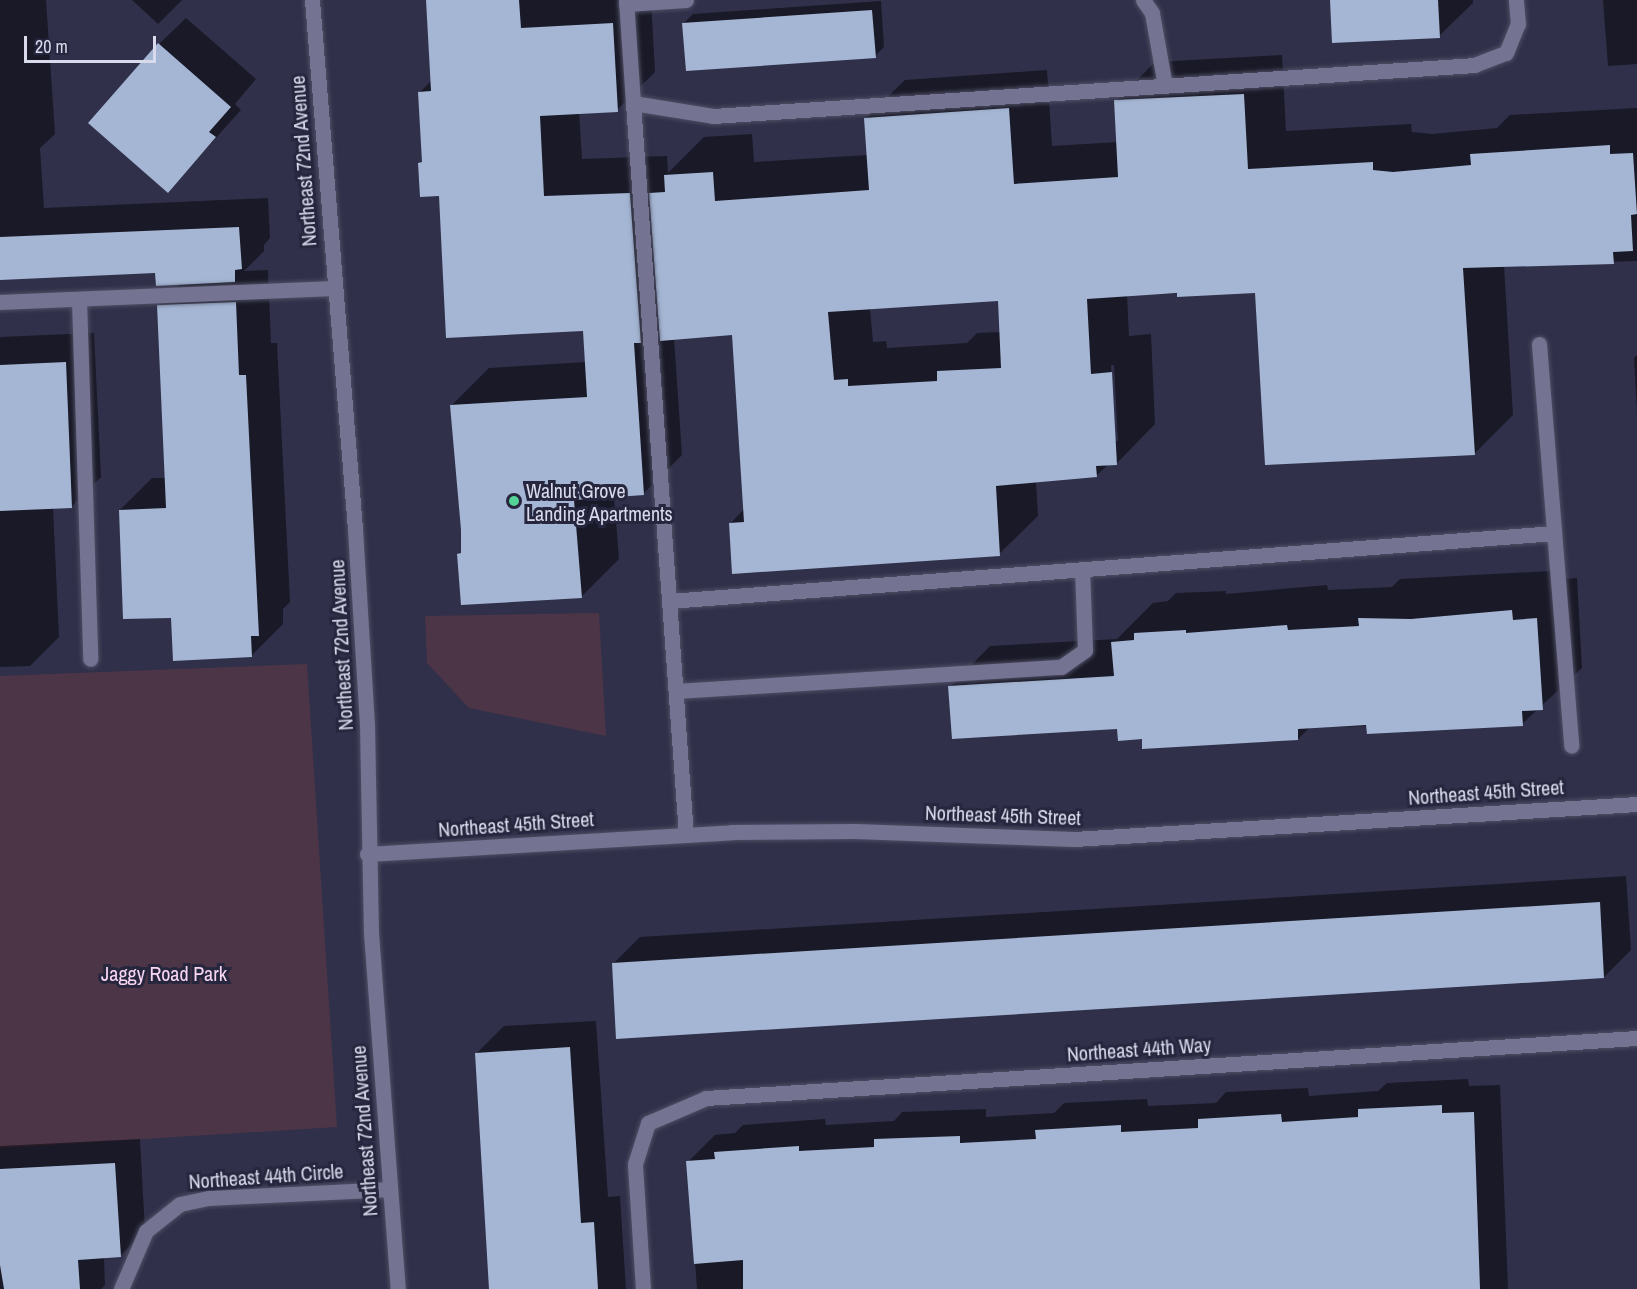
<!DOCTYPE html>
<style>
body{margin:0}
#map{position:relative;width:1637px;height:1289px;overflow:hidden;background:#30304a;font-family:"Archivo Narrow",sans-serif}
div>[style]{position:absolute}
.green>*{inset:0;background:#4c3547}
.shadow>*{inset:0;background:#0007}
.building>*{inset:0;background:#a4b6d3}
.roads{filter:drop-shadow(0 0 2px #4e4e64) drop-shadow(0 0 2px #4e4e64)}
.service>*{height:15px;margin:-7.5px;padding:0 7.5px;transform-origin:7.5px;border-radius:7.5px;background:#747492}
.minor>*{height:15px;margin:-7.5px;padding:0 7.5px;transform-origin:7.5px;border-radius:7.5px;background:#747492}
.tertiary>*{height:15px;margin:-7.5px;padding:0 7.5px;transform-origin:7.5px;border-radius:7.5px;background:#747492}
.dots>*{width:16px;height:16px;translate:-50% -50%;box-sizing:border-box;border:3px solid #26263f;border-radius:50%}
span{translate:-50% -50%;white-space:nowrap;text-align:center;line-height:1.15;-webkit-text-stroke:6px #26263f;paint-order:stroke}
.street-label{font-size:20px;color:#d9daeb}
.poi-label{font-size:20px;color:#d9daeb}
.left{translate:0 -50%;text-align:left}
.park-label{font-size:20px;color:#f9d6f1}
.scale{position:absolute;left:24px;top:36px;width:132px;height:27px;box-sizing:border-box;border:3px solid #d9daeb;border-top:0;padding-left:8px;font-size:18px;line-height:21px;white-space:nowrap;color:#d9daeb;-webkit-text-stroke:4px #26263f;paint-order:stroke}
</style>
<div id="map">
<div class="green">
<div style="clip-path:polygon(599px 613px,606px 736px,469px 708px,427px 663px,425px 616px)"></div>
<div style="clip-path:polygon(307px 664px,337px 1127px,0 1148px,0 676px)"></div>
</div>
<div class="shadow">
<div style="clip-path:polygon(0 0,46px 0,55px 134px,40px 148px,44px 208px,268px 198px,270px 238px,264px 245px,264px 251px,244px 271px,268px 270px,271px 343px,277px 343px,290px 602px,283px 609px,283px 624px,251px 656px,172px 616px,120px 510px,152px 478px,166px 478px,158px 306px,181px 283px,157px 271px,0 278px)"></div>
<div style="clip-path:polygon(132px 0,182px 0,158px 24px)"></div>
<div style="clip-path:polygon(evenodd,428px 0,651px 0,655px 72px,617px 110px,579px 112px,582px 159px,667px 156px,668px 173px,704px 137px,752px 134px,754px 162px,868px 155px,866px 118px,905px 80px,1047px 70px,1052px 146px,1118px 142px,1116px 101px,1155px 62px,1282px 55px,1286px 131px,1411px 124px,1412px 132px,1432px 134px,1497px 128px,1510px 115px,1637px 108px,1637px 261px,1504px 265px,1513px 415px,1474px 454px,1256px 292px,1127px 295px,1129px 336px,1151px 334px,1155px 424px,1117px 463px,1109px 464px,1096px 476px,1036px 481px,1038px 516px,999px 554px,730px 524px,744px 509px,733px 333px,674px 338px,682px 455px,644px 493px,614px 496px,619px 559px,581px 597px,458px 555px,463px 550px,451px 406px,489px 368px,586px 362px,585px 330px,440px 194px,420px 163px,424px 159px,419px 93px,432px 80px,428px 0,999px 300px,1001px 332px,977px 333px,967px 343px,887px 348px,886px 341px,873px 342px,870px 308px,999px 300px,428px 0,1111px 365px,1114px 365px,1118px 441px,1115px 441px,1111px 365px)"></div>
<div style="clip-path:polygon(1332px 0,1473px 0,1473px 3px,1439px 36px)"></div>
<div style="clip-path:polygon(1603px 0,1637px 0,1637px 64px,1608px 66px)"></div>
<div style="clip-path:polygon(881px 1px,884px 47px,875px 56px,684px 23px,693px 14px)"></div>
<div style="clip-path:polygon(186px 18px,256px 79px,235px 104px,241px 110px,168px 191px,159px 44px)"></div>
<div style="clip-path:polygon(94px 333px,101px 477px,72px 506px,53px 507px,59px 637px,30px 666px,0 667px,0 337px)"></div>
<div style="clip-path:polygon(1637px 355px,1637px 412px,1634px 358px)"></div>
<div style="clip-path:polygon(1552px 571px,1553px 580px,1577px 578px,1582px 668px,1522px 724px,1310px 727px,1298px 739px,1143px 737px,1119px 728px,950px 687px,990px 646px,1117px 639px,1153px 603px,1168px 601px,1176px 593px,1226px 591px,1226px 594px,1327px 585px,1328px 590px,1392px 587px,1400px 579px)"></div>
<div style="clip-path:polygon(1626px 876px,1631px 950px,1604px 977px,613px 964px,640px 937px)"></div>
<div style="clip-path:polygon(596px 1021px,608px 1197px,620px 1196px,626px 1289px,490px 1289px,477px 1053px,504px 1026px)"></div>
<div style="clip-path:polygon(1468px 1079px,1469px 1086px,1500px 1085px,1508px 1289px,697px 1289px,688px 1162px,715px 1135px,735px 1133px,743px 1125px,825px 1119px,826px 1125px,894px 1121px,902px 1112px,986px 1109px,986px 1117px,1054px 1113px,1064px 1103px,1147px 1099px,1148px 1106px,1216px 1103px,1226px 1092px,1308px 1088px,1309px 1096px,1378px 1091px,1387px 1083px)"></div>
<div style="clip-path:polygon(140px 1139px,145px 1231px,120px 1256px,104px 1257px,105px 1285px,101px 1289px,0 1289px,0 1146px)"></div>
</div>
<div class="building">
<div style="clip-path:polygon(426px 0,519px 0,521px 28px,613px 23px,618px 112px,540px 116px,544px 196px,630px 193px,641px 343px,634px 343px,644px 495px,574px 500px,582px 598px,461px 605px,457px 554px,461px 553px,461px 530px,450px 405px,587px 397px,583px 331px,446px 338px,439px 196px,420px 197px,418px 163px,422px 162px,418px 92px,431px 91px)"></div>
<div style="clip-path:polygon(1330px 0,1438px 0,1440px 38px,1332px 43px)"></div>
<div style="clip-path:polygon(872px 10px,876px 58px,686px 71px,682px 23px)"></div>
<div style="clip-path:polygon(158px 43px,231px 107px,209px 132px,216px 137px,168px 193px,88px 123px)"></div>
<div style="clip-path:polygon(evenodd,1244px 94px,1248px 169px,1373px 162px,1373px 170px,1393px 172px,1471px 165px,1470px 154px,1610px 145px,1610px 154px,1633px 153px,1637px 214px,1631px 215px,1633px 251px,1613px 252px,1614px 264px,1463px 268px,1475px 455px,1265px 465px,1255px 293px,1177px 297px,1177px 293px,1087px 299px,1091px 374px,1112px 372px,1117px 465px,1096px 466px,1097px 477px,996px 486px,1000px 556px,732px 574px,729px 523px,744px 522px,732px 335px,660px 341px,649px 193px,665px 192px,664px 175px,713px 172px,715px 201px,869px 190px,864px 118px,1009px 108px,1014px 184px,1118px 177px,1114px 100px,1244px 94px,998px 301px,1001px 368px,937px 371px,937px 381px,848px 386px,848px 379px,834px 380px,828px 312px,998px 301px)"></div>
<div style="clip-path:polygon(239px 227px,242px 269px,235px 270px,235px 282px,156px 286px,155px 273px,0 280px,0 237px)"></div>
<div style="clip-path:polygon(236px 302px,239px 375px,246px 375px,259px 636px,251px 636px,252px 657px,173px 661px,171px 618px,123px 619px,119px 510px,166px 508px,157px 305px)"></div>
<div style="clip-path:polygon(66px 362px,72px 508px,0 511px,0 365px)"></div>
<div style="clip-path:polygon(1512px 610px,1513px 620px,1537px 618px,1543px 710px,1522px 711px,1523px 726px,1367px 734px,1366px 725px,1298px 729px,1298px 740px,1142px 749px,1142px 739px,1118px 741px,1117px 729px,952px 739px,948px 686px,1114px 676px,1111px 642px,1134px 640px,1134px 633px,1186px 630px,1186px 633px,1287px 625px,1288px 630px,1359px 626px,1358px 618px,1411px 619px)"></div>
<div style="clip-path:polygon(1600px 902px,1604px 978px,616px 1039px,612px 963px)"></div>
<div style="clip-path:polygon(570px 1047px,581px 1223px,594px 1222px,598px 1289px,489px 1289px,475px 1053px)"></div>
<div style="clip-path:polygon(1442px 1105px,1442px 1113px,1474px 1112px,1480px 1289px,743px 1289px,743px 1260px,694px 1264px,686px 1161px,715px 1159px,714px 1152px,799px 1146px,799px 1151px,874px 1147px,874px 1139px,960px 1136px,960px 1143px,1036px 1139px,1035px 1130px,1121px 1125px,1121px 1132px,1198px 1128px,1198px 1119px,1281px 1114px,1282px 1122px,1358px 1117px,1358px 1109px)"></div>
<div style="clip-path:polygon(115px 1163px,121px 1257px,78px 1260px,80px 1289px,4px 1289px,0 1265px,0 1169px)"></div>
</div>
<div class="roads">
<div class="service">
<div style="left:626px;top:0;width:103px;rotate:86.1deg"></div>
<div style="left:633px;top:103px;width:81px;rotate:9.2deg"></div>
<div style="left:713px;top:116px;width:763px;rotate:-3.83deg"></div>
<div style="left:1474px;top:65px;width:34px;rotate:-21deg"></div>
<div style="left:1506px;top:53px;width:31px;rotate:-68deg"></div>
<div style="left:1518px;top:24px;width:24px;rotate:-95deg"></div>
<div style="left:1143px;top:0;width:16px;rotate:55deg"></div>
<div style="left:1152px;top:13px;width:74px;rotate:79.9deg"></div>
<div style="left:626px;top:4px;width:60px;rotate:-3.8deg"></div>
<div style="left:633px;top:103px;width:734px;rotate:85.86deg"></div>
<div style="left:79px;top:299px;width:360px;rotate:88.2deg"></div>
<div style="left:0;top:302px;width:333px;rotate:-2.4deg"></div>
<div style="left:1539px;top:344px;width:403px;rotate:85.4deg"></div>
<div style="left:669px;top:601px;width:888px;rotate:-4.39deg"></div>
<div style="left:676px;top:691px;width:386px;rotate:-3.6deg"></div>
<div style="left:1061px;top:667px;width:29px;rotate:-35deg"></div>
<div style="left:1085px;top:650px;width:80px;rotate:-92.1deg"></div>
</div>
<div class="minor">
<div style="left:121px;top:1289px;width:63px;rotate:-66.7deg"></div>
<div style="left:146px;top:1231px;width:43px;rotate:-38.5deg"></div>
<div style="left:180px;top:1204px;width:30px;rotate:-12deg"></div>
<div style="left:209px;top:1198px;width:181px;rotate:-2.8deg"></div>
<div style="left:643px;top:1289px;width:125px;rotate:-93.7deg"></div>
<div style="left:635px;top:1164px;width:43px;rotate:-72.4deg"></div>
<div style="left:648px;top:1123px;width:63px;rotate:-23.3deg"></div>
<div style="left:706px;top:1098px;width:933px;rotate:-3.69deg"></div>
</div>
<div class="tertiary">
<div style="left:312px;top:0;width:531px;rotate:85.35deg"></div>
<div style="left:355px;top:529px;width:196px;rotate:86.5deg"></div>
<div style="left:367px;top:725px;width:208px;rotate:88.9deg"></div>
<div style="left:371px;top:933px;width:357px;rotate:85.7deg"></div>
<div style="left:367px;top:854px;width:366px;rotate:-3.4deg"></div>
<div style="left:732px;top:832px;width:122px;rotate:-0.5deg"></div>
<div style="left:854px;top:831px;width:220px;rotate:2.1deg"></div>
<div style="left:1074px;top:839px;width:564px;rotate:-3.56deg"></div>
</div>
</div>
<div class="dots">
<div style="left:514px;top:501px;background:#54d396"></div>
</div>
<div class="street-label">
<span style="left:303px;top:161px;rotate:-94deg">Northeast 72nd Avenue</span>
<span style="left:341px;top:645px;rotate:-93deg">Northeast 72nd Avenue</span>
<span style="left:1486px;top:792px;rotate:-4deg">Northeast 45th Street</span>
<span style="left:1003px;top:815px;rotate:2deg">Northeast 45th Street</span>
<span style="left:516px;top:824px;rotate:-4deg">Northeast 45th Street</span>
<span style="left:1139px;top:1049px;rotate:-4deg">Northeast 44th Way</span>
<span style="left:364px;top:1131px;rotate:-94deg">Northeast 72nd Avenue</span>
<span style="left:266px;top:1176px;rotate:-4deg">Northeast 44th Circle</span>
</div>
<div class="poi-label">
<span class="left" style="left:526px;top:502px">Walnut Grove<br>Landing Apartments</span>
</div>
<div class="park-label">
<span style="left:164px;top:973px">Jaggy Road Park</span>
</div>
<div class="scale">20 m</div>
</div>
